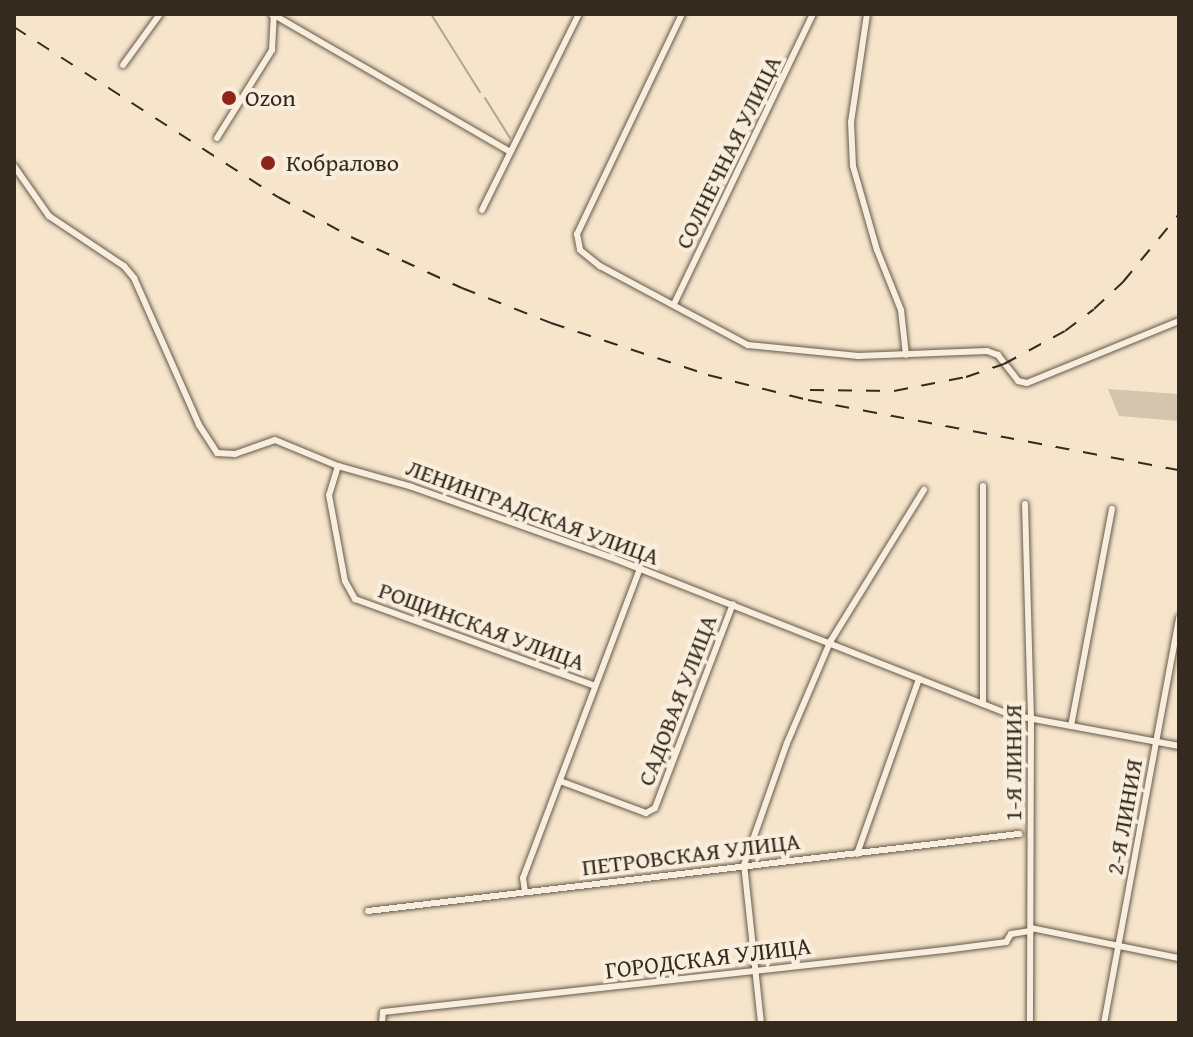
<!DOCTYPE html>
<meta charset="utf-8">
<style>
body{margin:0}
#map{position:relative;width:1193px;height:1037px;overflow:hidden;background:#f6e5cb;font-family:"Gentium Book Plus",serif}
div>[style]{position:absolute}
.green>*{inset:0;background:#d5c5ae}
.stream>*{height:2px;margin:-1px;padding:0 1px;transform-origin:1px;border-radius:1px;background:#b4a591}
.roads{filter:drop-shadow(0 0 2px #65594a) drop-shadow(0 0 2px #65594a)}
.minor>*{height:6px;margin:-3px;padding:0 3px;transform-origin:3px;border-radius:3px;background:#f9eedd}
.tertiary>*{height:7px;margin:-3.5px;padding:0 3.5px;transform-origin:3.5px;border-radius:3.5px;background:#f9eedd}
.rail>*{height:2px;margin-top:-1px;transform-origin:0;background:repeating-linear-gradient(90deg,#352a1f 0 14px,transparent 0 28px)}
.dots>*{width:22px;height:22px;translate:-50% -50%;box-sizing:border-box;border:4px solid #f9eedd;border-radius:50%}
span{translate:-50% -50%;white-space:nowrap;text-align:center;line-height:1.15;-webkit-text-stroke:8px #f9eedd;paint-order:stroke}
.poi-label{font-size:24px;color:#352a1f}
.left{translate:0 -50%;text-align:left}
.street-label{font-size:24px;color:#352a1f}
.frame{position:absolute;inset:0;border:16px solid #352a1f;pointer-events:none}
</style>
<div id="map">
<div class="green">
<div style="clip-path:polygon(1108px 389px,1179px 394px,1179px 421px,1119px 416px)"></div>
</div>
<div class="stream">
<div style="left:431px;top:14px;width:92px;rotate:57.9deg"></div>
<div style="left:485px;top:98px;width:47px;rotate:58deg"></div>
</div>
<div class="roads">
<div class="minor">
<div style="left:682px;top:14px;width:244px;rotate:115.5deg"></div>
<div style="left:577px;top:234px;width:16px;rotate:79deg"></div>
<div style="left:580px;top:250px;width:26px;rotate:39deg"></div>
<div style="left:600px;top:266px;width:168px;rotate:28.1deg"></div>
<div style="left:748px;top:345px;width:111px;rotate:5.7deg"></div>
<div style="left:858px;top:356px;width:129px;rotate:-2.2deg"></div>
<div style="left:987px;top:351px;width:12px;rotate:20deg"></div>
<div style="left:998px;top:355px;width:33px;rotate:52deg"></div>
<div style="left:1018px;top:381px;width:9px;rotate:13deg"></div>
<div style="left:1027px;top:383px;width:164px;rotate:-22.2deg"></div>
<div style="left:867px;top:14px;width:109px;rotate:98.4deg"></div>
<div style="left:851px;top:122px;width:44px;rotate:87.4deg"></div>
<div style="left:853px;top:166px;width:87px;rotate:74.1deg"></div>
<div style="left:877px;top:250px;width:65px;rotate:68.2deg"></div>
<div style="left:901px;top:310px;width:45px;rotate:83.7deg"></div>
<div style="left:123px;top:65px;width:63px;rotate:-54deg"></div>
<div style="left:217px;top:138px;width:104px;rotate:-58deg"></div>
<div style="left:272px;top:50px;width:35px;rotate:-87deg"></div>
<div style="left:274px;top:15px;width:273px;rotate:30.1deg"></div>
<div style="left:14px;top:166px;width:61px;rotate:55deg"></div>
<div style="left:49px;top:216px;width:90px;rotate:33.7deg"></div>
<div style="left:124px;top:266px;width:16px;rotate:50deg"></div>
<div style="left:134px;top:278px;width:161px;rotate:66.1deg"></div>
<div style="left:199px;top:425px;width:33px;rotate:57deg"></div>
<div style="left:217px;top:453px;width:18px;rotate:3deg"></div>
<div style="left:235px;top:454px;width:42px;rotate:-19.3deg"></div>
<div style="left:275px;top:440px;width:68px;rotate:22.4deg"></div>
<div style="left:338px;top:466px;width:77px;rotate:15.8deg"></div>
<div style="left:412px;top:487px;width:210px;rotate:19.5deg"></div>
<div style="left:610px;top:557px;width:432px;rotate:21.5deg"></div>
<div style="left:1012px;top:715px;width:170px;rotate:10.5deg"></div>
<div style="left:482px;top:210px;width:219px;rotate:-63.7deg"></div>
<div style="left:674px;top:304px;width:322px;rotate:-64.4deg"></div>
<div style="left:338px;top:466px;width:30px;rotate:107deg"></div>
<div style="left:329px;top:495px;width:87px;rotate:79.5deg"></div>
<div style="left:345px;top:581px;width:21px;rotate:61deg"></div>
<div style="left:355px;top:599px;width:253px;rotate:19.9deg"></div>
<div style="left:983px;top:486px;width:218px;rotate:90deg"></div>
<div style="left:1025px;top:504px;width:215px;rotate:88.4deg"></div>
<div style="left:1031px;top:719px;width:304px;rotate:90.2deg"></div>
<div style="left:1071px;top:726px;width:221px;rotate:-79.3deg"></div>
<div style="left:560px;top:781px;width:92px;rotate:20.4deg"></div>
<div style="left:646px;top:813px;width:10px;rotate:-29deg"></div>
<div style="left:655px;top:808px;width:218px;rotate:-69.1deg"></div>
<div style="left:857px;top:854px;width:186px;rotate:-70.5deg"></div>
<div style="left:525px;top:892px;width:14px;rotate:-98deg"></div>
<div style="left:523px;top:878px;width:330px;rotate:-69.3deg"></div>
<div style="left:368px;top:911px;width:656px;rotate:-6.75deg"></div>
<div style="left:1031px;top:928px;width:151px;rotate:11.5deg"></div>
<div style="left:382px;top:1023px;width:11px;rotate:-85deg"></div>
<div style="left:383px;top:1012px;width:565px;rotate:-6.3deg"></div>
<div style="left:945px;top:950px;width:62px;rotate:-7.5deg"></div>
<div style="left:1006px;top:942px;width:9px;rotate:-58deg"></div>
<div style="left:1011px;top:934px;width:20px;rotate:-9deg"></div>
<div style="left:761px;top:1023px;width:159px;rotate:-96.1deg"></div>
<div style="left:744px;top:865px;width:129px;rotate:-70.6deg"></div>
<div style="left:787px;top:743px;width:110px;rotate:-66.9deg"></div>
<div style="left:830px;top:642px;width:179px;rotate:-58.3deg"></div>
<div style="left:1104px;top:1023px;width:412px;rotate:-79.5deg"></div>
</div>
<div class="tertiary">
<div style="left:272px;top:14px;width:3px"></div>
</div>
</div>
<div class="rail">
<div style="left:14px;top:27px;width:314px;rotate:32.8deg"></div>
<div style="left:278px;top:197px;width:83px;rotate:28.7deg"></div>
<div style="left:351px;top:237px;width:122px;rotate:24.7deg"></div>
<div style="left:462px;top:288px;width:96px;rotate:21.5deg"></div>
<div style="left:551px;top:323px;width:165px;rotate:18.3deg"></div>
<div style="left:708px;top:375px;width:103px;rotate:14deg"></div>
<div style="left:808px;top:400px;width:378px;rotate:10.7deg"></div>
<div style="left:810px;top:390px;width:84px;rotate:0.7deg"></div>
<div style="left:894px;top:391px;width:73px;rotate:-11deg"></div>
<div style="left:966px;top:377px;width:40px;rotate:-18.9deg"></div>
<div style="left:1004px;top:364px;width:69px;rotate:-28.4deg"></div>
<div style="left:1065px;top:331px;width:36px;rotate:-37deg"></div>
<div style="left:1094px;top:309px;width:40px;rotate:-43deg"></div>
<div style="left:1123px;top:282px;width:88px;rotate:-50.5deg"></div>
</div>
<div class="dots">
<div style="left:229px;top:98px;background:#8f2418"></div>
<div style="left:268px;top:163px;background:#8f2418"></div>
</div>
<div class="poi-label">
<span class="left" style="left:245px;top:98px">Ozon</span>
<span class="left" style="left:286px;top:163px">Кобралово</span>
</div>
<div class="street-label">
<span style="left:728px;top:152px;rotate:-64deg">СОЛНЕЧНАЯ УЛИЦА</span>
<span style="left:533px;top:512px;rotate:20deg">ЛЕНИНГРАДСКАЯ УЛИЦА</span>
<span style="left:482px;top:626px;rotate:20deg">РОЩИНСКАЯ УЛИЦА</span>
<span style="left:677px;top:700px;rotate:-69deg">САДОВАЯ УЛИЦА</span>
<span style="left:1013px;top:763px;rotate:-90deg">1-Я ЛИНИЯ</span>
<span style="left:1124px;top:817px;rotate:-80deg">2-Я ЛИНИЯ</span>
<span style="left:691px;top:854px;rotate:-7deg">ПЕТРОВСКАЯ УЛИЦА</span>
<span style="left:708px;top:958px;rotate:-7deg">ГОРОДСКАЯ УЛИЦА</span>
</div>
<div class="frame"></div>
</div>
